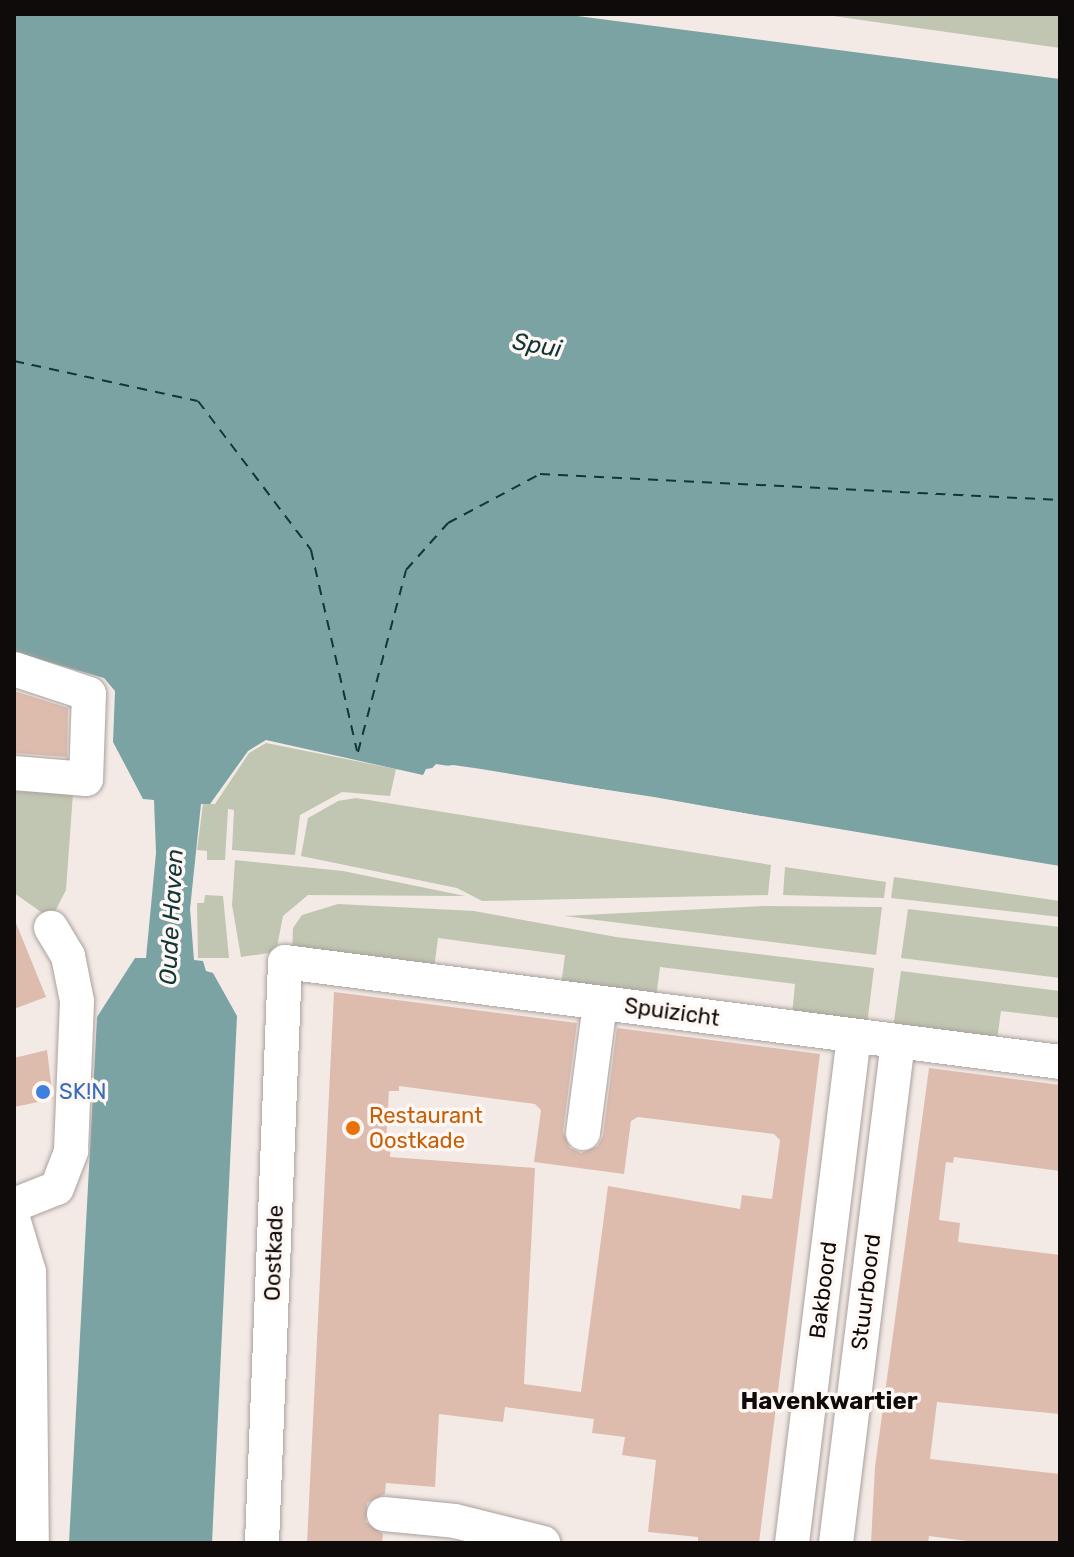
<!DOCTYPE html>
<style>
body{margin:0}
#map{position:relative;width:1074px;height:1557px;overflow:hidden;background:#f3eae6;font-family:Rubik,sans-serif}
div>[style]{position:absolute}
.green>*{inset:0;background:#c0c6b1}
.water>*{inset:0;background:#7ba3a4}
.pier>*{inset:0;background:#f3eae6}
.ferry>*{height:2px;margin-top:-1px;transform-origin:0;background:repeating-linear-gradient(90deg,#0f3738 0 10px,transparent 0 18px)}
.building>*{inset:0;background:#ddbcae}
.roads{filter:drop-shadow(0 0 2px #aaa19d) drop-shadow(0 0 2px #aaa19d)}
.street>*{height:34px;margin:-17px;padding:0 17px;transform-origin:17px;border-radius:17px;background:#fff}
.dots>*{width:22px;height:22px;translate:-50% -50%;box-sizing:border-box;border:4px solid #fff7f4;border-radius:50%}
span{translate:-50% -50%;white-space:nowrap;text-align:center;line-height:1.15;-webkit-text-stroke:7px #fff7f4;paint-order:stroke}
.street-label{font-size:22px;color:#0e0b0a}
.shop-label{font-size:22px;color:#366cbe}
.left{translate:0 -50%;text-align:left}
.food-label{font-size:22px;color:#c56008}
.water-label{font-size:24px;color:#0f3738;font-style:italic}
.neighbourhood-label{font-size:24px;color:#0e0b0a;font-weight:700}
.frame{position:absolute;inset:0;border:16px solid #0e0b0a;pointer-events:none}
</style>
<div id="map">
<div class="green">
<div style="clip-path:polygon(819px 14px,1060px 14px,1060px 48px,882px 23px)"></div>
<div style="clip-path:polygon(266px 743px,396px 769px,390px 796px,342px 792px,300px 815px,295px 855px,232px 850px,234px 810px,228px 809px,225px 860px,207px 860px,207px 851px,197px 850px,203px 804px,215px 804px,249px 753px)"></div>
<div style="clip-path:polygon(14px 791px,73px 793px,66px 890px,51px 919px,14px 893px)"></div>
<div style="clip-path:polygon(356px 798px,771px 865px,768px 895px,482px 901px,457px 888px,301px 856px,308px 818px,338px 801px)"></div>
<div style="clip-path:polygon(235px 860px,343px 871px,465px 896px,308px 895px,283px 916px,276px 952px,241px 957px,232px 905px)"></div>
<div style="clip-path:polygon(785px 867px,886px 882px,884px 898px,783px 895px)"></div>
<div style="clip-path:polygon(894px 877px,1060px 901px,1060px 917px,891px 898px)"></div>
<div style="clip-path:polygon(205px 895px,223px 896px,229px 958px,198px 958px,197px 903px,204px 903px)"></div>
<div style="clip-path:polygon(338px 904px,474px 911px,616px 937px,874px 968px,867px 1025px,792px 1015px,795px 984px,660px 967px,656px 998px,561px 986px,565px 955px,438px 938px,434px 969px,292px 952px,293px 928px,302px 915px)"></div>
<div style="clip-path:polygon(766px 906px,882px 907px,876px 955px,564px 916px)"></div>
<div style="clip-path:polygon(908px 909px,1060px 927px,1060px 978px,901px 958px)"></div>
<div style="clip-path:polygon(901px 971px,1060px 991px,1060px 1018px,1001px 1011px,997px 1040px,893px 1028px)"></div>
</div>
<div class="water">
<div style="clip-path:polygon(14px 14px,562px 14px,1060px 79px,1060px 866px,481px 769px,453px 765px,426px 769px,423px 775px,266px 740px,248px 751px,210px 804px,201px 804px,190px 909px,194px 960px,203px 961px,206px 971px,213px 973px,237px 1016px,212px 1543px,69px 1543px,97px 1017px,135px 958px,146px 958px,156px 853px,154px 800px,143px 799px,113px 742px,115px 691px,104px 678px,14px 652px)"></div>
</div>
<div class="pier">
<div style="clip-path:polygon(436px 764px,654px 797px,1060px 870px,480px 773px,436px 768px,422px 779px)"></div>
</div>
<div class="ferry">
<div style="left:14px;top:361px;width:188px;rotate:12.3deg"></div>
<div style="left:198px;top:401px;width:187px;rotate:52.8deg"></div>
<div style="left:311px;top:550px;width:206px;rotate:77.1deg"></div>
<div style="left:358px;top:752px;width:188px;rotate:-75.2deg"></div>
<div style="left:406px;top:570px;width:63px;rotate:-48.2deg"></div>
<div style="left:448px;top:523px;width:104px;rotate:-28deg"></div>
<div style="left:540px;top:474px;width:521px;rotate:2.86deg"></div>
</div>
<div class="building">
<div style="clip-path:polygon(14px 691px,68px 708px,67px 757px,14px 753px)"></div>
<div style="clip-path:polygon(14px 918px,46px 997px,14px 1009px)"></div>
<div style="clip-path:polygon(evenodd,334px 992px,577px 1023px,563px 1131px,570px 1148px,581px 1153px,598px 1146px,603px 1136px,617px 1028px,820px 1054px,759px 1543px,698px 1543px,698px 1537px,648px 1532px,656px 1460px,622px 1455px,625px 1437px,592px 1433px,594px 1419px,505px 1407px,503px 1422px,439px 1414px,435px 1487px,386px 1483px,385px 1494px,367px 1503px,366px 1522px,383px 1534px,382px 1543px,307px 1543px,334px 992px,399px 1086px,535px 1104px,541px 1110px,534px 1162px,624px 1174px,631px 1121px,638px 1117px,774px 1134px,780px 1140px,772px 1199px,742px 1195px,740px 1209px,608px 1186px,581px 1392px,524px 1384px,535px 1168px,390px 1157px,391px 1142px,386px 1142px,389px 1091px,399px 1091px,399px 1086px)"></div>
<div style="clip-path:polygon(47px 1050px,53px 1099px,14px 1107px,14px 1058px)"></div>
<div style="clip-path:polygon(929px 1068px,1060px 1085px,1060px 1171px,954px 1157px,953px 1163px,946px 1162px,939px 1220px,960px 1223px,958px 1242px,1060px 1255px,1060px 1414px,937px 1402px,930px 1459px,1060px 1474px,1060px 1543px,982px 1543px,929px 1536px,928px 1543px,871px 1543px,875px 1467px)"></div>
</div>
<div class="roads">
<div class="street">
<div style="left:14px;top:669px;width:79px;rotate:18.4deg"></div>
<div style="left:89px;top:694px;width:85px;rotate:92deg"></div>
<div style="left:86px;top:779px;width:72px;rotate:-175.2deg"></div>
<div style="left:583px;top:1133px;width:131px;rotate:-82.5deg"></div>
<div style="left:14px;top:1205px;width:46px;rotate:-21.6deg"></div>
<div style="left:57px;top:1188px;width:40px;rotate:-69deg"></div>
<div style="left:71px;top:1151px;width:150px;rotate:-87.7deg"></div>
<div style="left:77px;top:1001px;width:46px;rotate:-101.3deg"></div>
<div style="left:68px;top:956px;width:33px;rotate:-121deg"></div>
<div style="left:14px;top:1222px;width:52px;rotate:73.3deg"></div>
<div style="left:29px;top:1272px;width:271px;rotate:89.4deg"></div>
<div style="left:384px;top:1514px;width:71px;rotate:5.6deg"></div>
<div style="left:455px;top:1521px;width:91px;rotate:14deg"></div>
<div style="left:262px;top:1543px;width:581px;rotate:-87.73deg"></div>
<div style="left:285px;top:962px;width:781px;rotate:7.35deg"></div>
<div style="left:792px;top:1543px;width:511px;rotate:-83.03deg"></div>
<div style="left:836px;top:1543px;width:505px;rotate:-82.95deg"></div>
</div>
</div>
<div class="dots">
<div style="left:43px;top:1092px;background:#3f7fe0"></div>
<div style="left:353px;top:1128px;background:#e8710a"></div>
</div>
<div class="street-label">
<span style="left:672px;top:1012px;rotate:8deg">Spuizicht</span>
<span style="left:274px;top:1253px;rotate:-88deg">Oostkade</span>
<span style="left:823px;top:1290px;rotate:-83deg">Bakboord</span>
<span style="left:866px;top:1292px;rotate:-83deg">Stuurboord</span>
</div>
<div class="shop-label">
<span class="left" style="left:59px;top:1092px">SK!N</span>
</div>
<div class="food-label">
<span class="left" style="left:369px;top:1128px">Restaurant<br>Oostkade</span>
</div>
<div class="water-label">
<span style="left:537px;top:346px;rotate:10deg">Spui</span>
<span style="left:172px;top:917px;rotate:-87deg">Oude Haven</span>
</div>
<div class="neighbourhood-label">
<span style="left:829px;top:1402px">Havenkwartier</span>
</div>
<div class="frame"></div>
</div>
